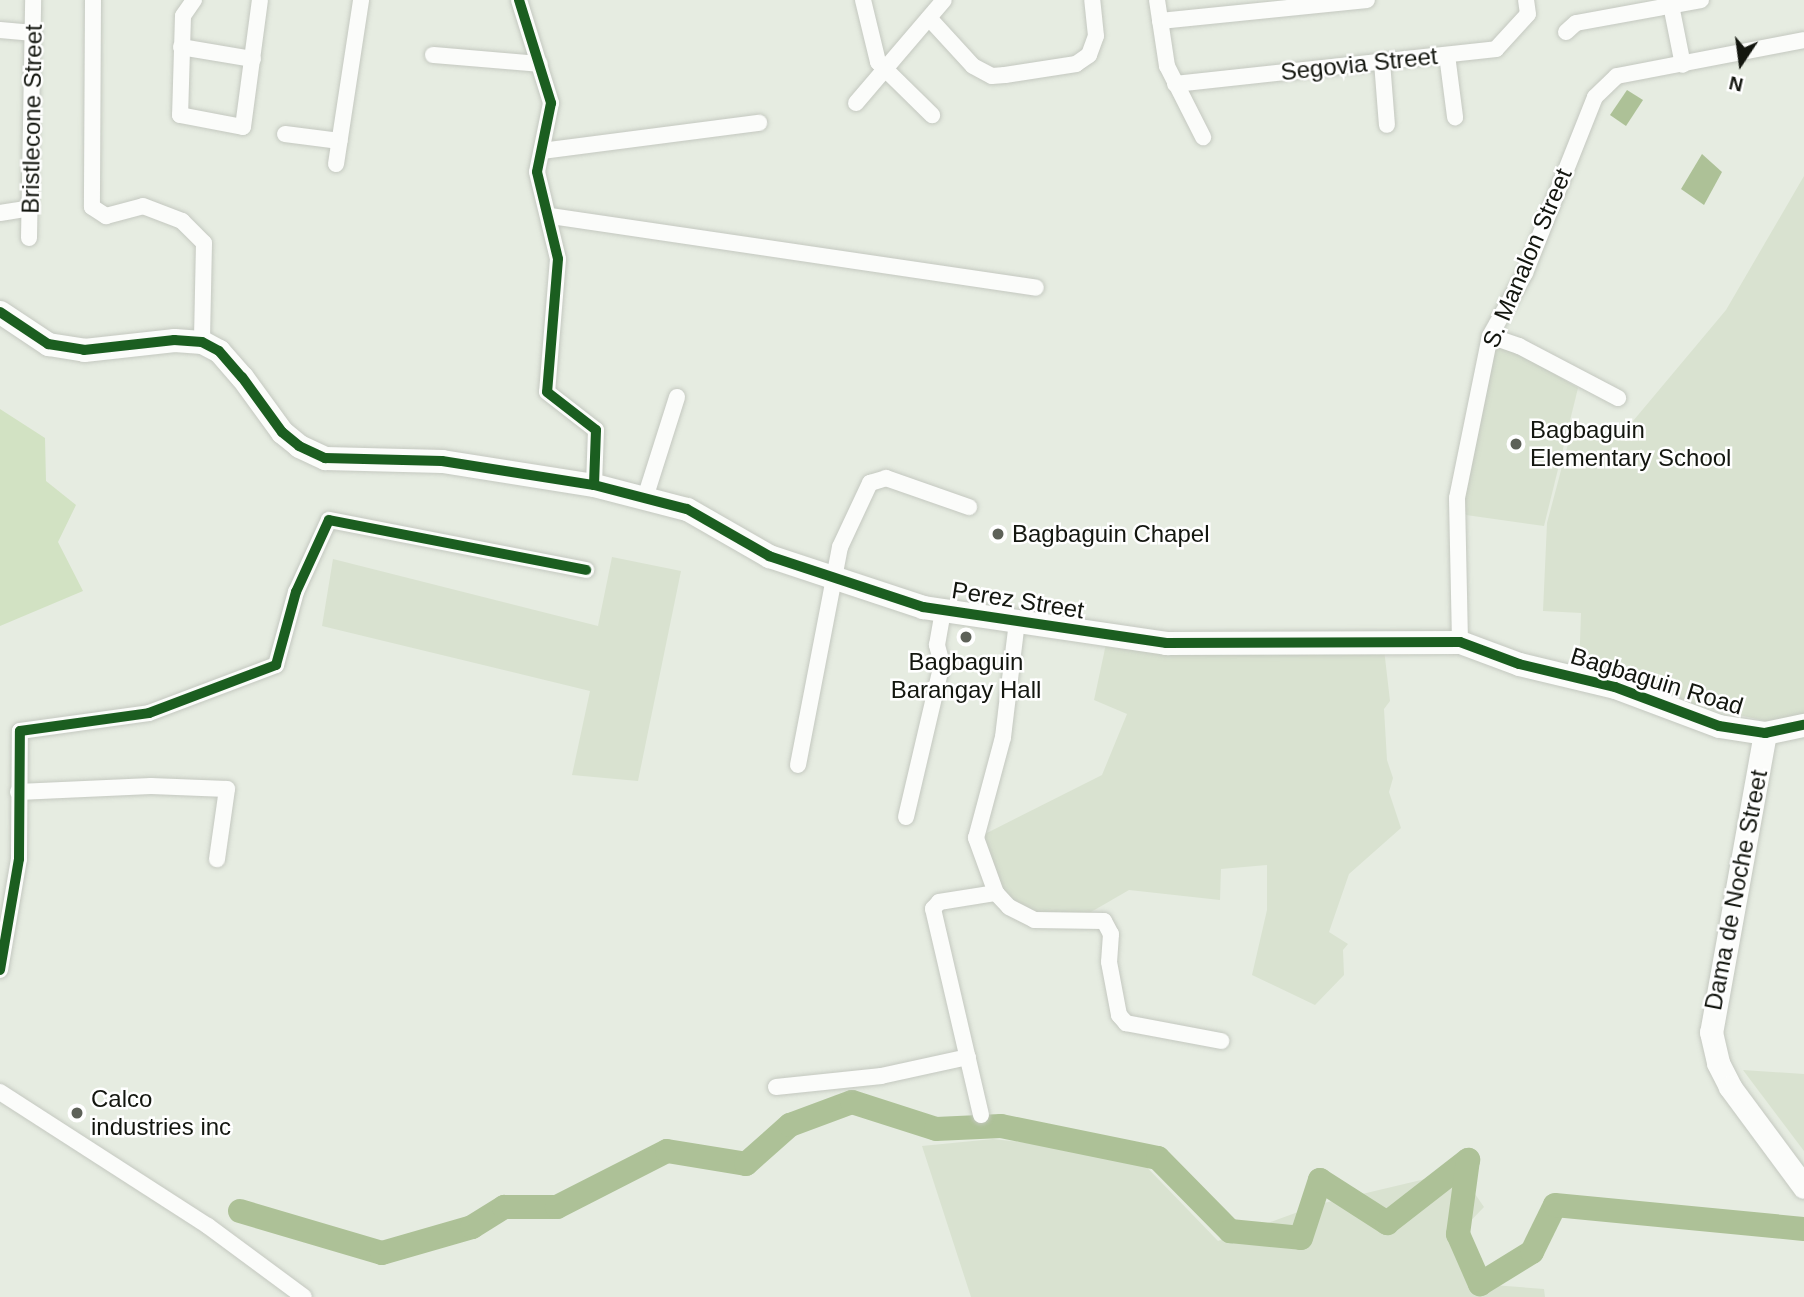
<!DOCTYPE html>
<style>
body{margin:0}
#map{position:relative;width:1804px;height:1297px;overflow:hidden;background:#e6ece1;font-family:Arial,sans-serif}
div>[style]{position:absolute}
.built>*{inset:0;background:#d9e2d0}
.green>*{inset:0;background:#d2e2c3}
.water>*{inset:0;background:#adc197}
.river>*{height:24px;margin:-12px;padding:0 12px;transform-origin:12px;border-radius:12px;background:#adc197}
.roads{filter:drop-shadow(0 0 2px #c4c8c0) drop-shadow(0 0 2px #c4c8c0)}
.street>*{height:16px;margin:-8px;padding:0 8px;transform-origin:8px;border-radius:8px;background:#fbfcfa}
.secondary>*{height:23px;margin:-11.5px;padding:0 11.5px;transform-origin:11.5px;border-radius:11.5px;background:#fbfcfa}
.cycleway>*{height:10px;margin:-5px;padding:0 5px;transform-origin:5px;border-radius:5px;background:#1b5e20}
.dots>*{width:19px;height:19px;translate:-50% -50%;box-sizing:border-box;border:4px solid #fff;border-radius:50%}
span{translate:-50% -50%;white-space:nowrap;text-align:center;line-height:1.15;-webkit-text-stroke:5px #fff;paint-order:stroke}
.street-label{font-size:24px;color:#13160f}
.poi-label{font-size:24px;color:#13160f}
.left{translate:0 -50%;text-align:left}
.north{position:absolute;left:1706px;top:28px;width:70px;height:70px;-webkit-text-stroke:5px #fff;paint-order:stroke;rotate:193deg;font-size:19px;font-weight:700;line-height:28px;text-align:center;color:#13160f}
.north::after{content:'';display:block;margin:auto;width:24px;height:32px;background:#13160f;clip-path:polygon(50% 0,100% 100%,50% 72%,0 100%)}
</style>
<div id="map">
<div class="built">
<div style="clip-path:polygon(1804px 176px,1804px 714px,1775px 723px,1694px 705px,1637px 677px,1638px 685px,1579px 671px,1581px 613px,1543px 611px,1547px 523px,1572px 429px,1623px 433px,1726px 310px)"></div>
<div style="clip-path:polygon(1486px 345px,1514px 350px,1578px 388px,1544px 526px,1466px 515px,1458px 501px)"></div>
<div style="clip-path:polygon(612px 557px,681px 571px,638px 781px,572px 775px,590px 691px,322px 626px,333px 559px,598px 626px)"></div>
<div style="clip-path:polygon(1106px 644px,1384px 649px,1390px 701px,1384px 709px,1387px 760px,1393px 778px,1389px 792px,1401px 828px,1349px 874px,1329px 932px,1348px 944px,1343px 950px,1344px 975px,1315px 1005px,1252px 975px,1267px 910px,1267px 865px,1221px 869px,1220px 900px,1129px 890px,1072px 923px,1017px 906px,997px 884px,981px 836px,1102px 775px,1127px 714px,1094px 700px)"></div>
<div style="clip-path:polygon(1743px 1070px,1804px 1074px,1804px 1151px)"></div>
<div style="clip-path:polygon(993px 1139px,1135px 1155px,1218px 1241px,1320px 1204px,1459px 1171px,1484px 1207px,1458px 1234px,1480px 1284px,1544px 1289px,1545px 1297px,971px 1297px,922px 1146px)"></div>
</div>
<div class="green">
<div style="clip-path:polygon(0 409px,45px 438px,46px 481px,76px 505px,58px 542px,83px 591px,0 626px)"></div>
</div>
<div class="water">
<div style="clip-path:polygon(1627px 90px,1643px 100px,1626px 126px,1610px 115px)"></div>
<div style="clip-path:polygon(1702px 154px,1722px 172px,1704px 205px,1681px 189px)"></div>
</div>
<div class="river">
<div style="left:240px;top:1211px;width:148px;rotate:16.5deg"></div>
<div style="left:382px;top:1253px;width:94px;rotate:-16.1deg"></div>
<div style="left:472px;top:1227px;width:38px;rotate:-32deg"></div>
<div style="left:504px;top:1207px;width:53px"></div>
<div style="left:557px;top:1207px;width:123px;rotate:-27deg"></div>
<div style="left:667px;top:1151px;width:80px;rotate:9.3deg"></div>
<div style="left:746px;top:1164px;width:59px;rotate:-41.6deg"></div>
<div style="left:790px;top:1125px;width:66px;rotate:-20.4deg"></div>
<div style="left:852px;top:1102px;width:88px;rotate:17.8deg"></div>
<div style="left:936px;top:1129px;width:65px;rotate:-2.6deg"></div>
<div style="left:1001px;top:1126px;width:160px;rotate:11.5deg"></div>
<div style="left:1158px;top:1158px;width:103px;rotate:45.4deg"></div>
<div style="left:1230px;top:1231px;width:71px;rotate:5.6deg"></div>
<div style="left:1301px;top:1238px;width:61px;rotate:-71.9deg"></div>
<div style="left:1320px;top:1180px;width:80px;rotate:32.7deg"></div>
<div style="left:1387px;top:1223px;width:103px;rotate:-37.9deg"></div>
<div style="left:1468px;top:1160px;width:75px;rotate:97.7deg"></div>
<div style="left:1458px;top:1234px;width:55px;rotate:66.3deg"></div>
<div style="left:1480px;top:1284px;width:61px;rotate:-31.6deg"></div>
<div style="left:1532px;top:1252px;width:52px;rotate:-63.9deg"></div>
<div style="left:1555px;top:1205px;width:250px;rotate:5.5deg"></div>
</div>
<div class="roads">
<div class="street">
<div style="left:93px;top:0;width:207px;rotate:90.3deg"></div>
<div style="left:92px;top:207px;width:17px;rotate:33deg"></div>
<div style="left:106px;top:216px;width:38px;rotate:-15deg"></div>
<div style="left:143px;top:206px;width:42px;rotate:21deg"></div>
<div style="left:182px;top:221px;width:31px;rotate:45deg"></div>
<div style="left:204px;top:243px;width:99px;rotate:91.2deg"></div>
<div style="left:194px;top:0;width:19px;rotate:125deg"></div>
<div style="left:183px;top:16px;width:99px;rotate:91.7deg"></div>
<div style="left:180px;top:115px;width:64px;rotate:10.8deg"></div>
<div style="left:243px;top:127px;width:128px;rotate:-82.4deg"></div>
<div style="left:519px;top:0;width:108px;rotate:72.7deg"></div>
<div style="left:551px;top:103px;width:70px;rotate:101.5deg"></div>
<div style="left:537px;top:172px;width:89px;rotate:76.4deg"></div>
<div style="left:558px;top:259px;width:133px;rotate:94.7deg"></div>
<div style="left:547px;top:392px;width:62px;rotate:37.8deg"></div>
<div style="left:596px;top:430px;width:55px;rotate:92.1deg"></div>
<div style="left:863px;top:0;width:64px;rotate:76.4deg"></div>
<div style="left:878px;top:62px;width:76px;rotate:44.5deg"></div>
<div style="left:1157px;top:0;width:67px;rotate:81.4deg"></div>
<div style="left:1167px;top:66px;width:80px;rotate:63.1deg"></div>
<div style="left:1670px;top:0;width:66px;rotate:78.7deg"></div>
<div style="left:929px;top:18px;width:65px;rotate:47.5deg"></div>
<div style="left:973px;top:66px;width:21px;rotate:28deg"></div>
<div style="left:992px;top:76px;width:13px;rotate:-4deg"></div>
<div style="left:1005px;top:75px;width:72px;rotate:-8.8deg"></div>
<div style="left:1076px;top:64px;width:16px;rotate:-35deg"></div>
<div style="left:1089px;top:55px;width:20px;rotate:-70deg"></div>
<div style="left:1096px;top:36px;width:36px;rotate:-96deg"></div>
<div style="left:1160px;top:21px;width:208px;rotate:-5.8deg"></div>
<div style="left:0;top:30px;width:34px;rotate:5deg"></div>
<div style="left:1566px;top:32px;width:13px;rotate:-42deg"></div>
<div style="left:1576px;top:23px;width:127px;rotate:-10.4deg"></div>
<div style="left:181px;top:47px;width:73px;rotate:9.5deg"></div>
<div style="left:433px;top:55px;width:107px;rotate:4.8deg"></div>
<div style="left:1447px;top:55px;width:63px;rotate:82.6deg"></div>
<div style="left:1382px;top:62px;width:63px;rotate:85.5deg"></div>
<div style="left:1175px;top:84px;width:323px;rotate:-6.2deg"></div>
<div style="left:1496px;top:49px;width:47px;rotate:-47.6deg"></div>
<div style="left:1528px;top:14px;width:14px;rotate:-98deg"></div>
<div style="left:856px;top:103px;width:135px;rotate:-49.5deg"></div>
<div style="left:285px;top:134px;width:55px;rotate:7.3deg"></div>
<div style="left:542px;top:151px;width:219px;rotate:-7.4deg"></div>
<div style="left:336px;top:164px;width:166px;rotate:-81.3deg"></div>
<div style="left:0;top:213px;width:31px;rotate:-9deg"></div>
<div style="left:551px;top:216px;width:490px;rotate:8.4deg"></div>
<div style="left:29px;top:238px;width:238px;rotate:-89deg"></div>
<div style="left:1490px;top:336px;width:31px;rotate:19deg"></div>
<div style="left:1519px;top:346px;width:112px;rotate:27.7deg"></div>
<div style="left:645px;top:498px;width:106px;rotate:-72.4deg"></div>
<div style="left:1460px;top:642px;width:144px;rotate:-91.2deg"></div>
<div style="left:1457px;top:498px;width:165px;rotate:-78.5deg"></div>
<div style="left:1490px;top:336px;width:72px;rotate:-60.9deg"></div>
<div style="left:1525px;top:273px;width:189px;rotate:-68.3deg"></div>
<div style="left:1595px;top:97px;width:30px;rotate:-44deg"></div>
<div style="left:1617px;top:76px;width:190px;rotate:-10.9deg"></div>
<div style="left:798px;top:765px;width:222px;rotate:-79.1deg"></div>
<div style="left:840px;top:547px;width:71px;rotate:-64.9deg"></div>
<div style="left:870px;top:483px;width:17px;rotate:-17deg"></div>
<div style="left:886px;top:478px;width:88px;rotate:19.3deg"></div>
<div style="left:18px;top:792px;width:133px;rotate:-2.6deg"></div>
<div style="left:151px;top:786px;width:76px;rotate:2.3deg"></div>
<div style="left:227px;top:789px;width:71px;rotate:98.1deg"></div>
<div style="left:906px;top:817px;width:157px;rotate:-76.8deg"></div>
<div style="left:942px;top:664px;width:20px;rotate:-105deg"></div>
<div style="left:937px;top:645px;width:36px;rotate:-80deg"></div>
<div style="left:996px;top:893px;width:19px;rotate:47deg"></div>
<div style="left:1009px;top:907px;width:28px;rotate:27deg"></div>
<div style="left:1034px;top:920px;width:70px;rotate:0.8deg"></div>
<div style="left:1104px;top:921px;width:15px;rotate:62deg"></div>
<div style="left:1111px;top:934px;width:28px;rotate:94deg"></div>
<div style="left:1109px;top:962px;width:54px;rotate:79.3deg"></div>
<div style="left:1119px;top:1015px;width:11px;rotate:49deg"></div>
<div style="left:1126px;top:1023px;width:97px;rotate:10.7deg"></div>
<div style="left:0;top:970px;width:113px;rotate:-80.3deg"></div>
<div style="left:19px;top:859px;width:128px;rotate:-89.6deg"></div>
<div style="left:20px;top:731px;width:130px;rotate:-7.9deg"></div>
<div style="left:149px;top:713px;width:136px;rotate:-20.7deg"></div>
<div style="left:276px;top:665px;width:76px;rotate:-74.7deg"></div>
<div style="left:296px;top:592px;width:79px;rotate:-65.4deg"></div>
<div style="left:329px;top:520px;width:262px;rotate:11deg"></div>
<div style="left:776px;top:1087px;width:106px;rotate:-6deg"></div>
<div style="left:881px;top:1076px;width:89px;rotate:-12.3deg"></div>
<div style="left:0;top:1092px;width:247px;rotate:32.8deg"></div>
<div style="left:208px;top:1226px;width:119px;rotate:36.5deg"></div>
<div style="left:981px;top:1115px;width:212px;rotate:-103.1deg"></div>
<div style="left:933px;top:909px;width:9px;rotate:-49deg"></div>
<div style="left:939px;top:902px;width:58px;rotate:-9deg"></div>
<div style="left:996px;top:893px;width:59px;rotate:-110deg"></div>
<div style="left:976px;top:838px;width:105px;rotate:-75deg"></div>
<div style="left:1003px;top:737px;width:117px;rotate:-83.1deg"></div>
</div>
<div class="secondary">
<div style="left:0;top:312px;width:58px;rotate:33.7deg"></div>
<div style="left:48px;top:344px;width:36px;rotate:9deg"></div>
<div style="left:84px;top:350px;width:91px;rotate:-6.3deg"></div>
<div style="left:174px;top:340px;width:28px;rotate:4deg"></div>
<div style="left:202px;top:342px;width:19px;rotate:28deg"></div>
<div style="left:219px;top:351px;width:35px;rotate:49deg"></div>
<div style="left:242px;top:377px;width:68px;rotate:54deg"></div>
<div style="left:282px;top:432px;width:22px;rotate:39deg"></div>
<div style="left:299px;top:446px;width:29px;rotate:25deg"></div>
<div style="left:325px;top:458px;width:117px;rotate:1.5deg"></div>
<div style="left:442px;top:461px;width:154px;rotate:9deg"></div>
<div style="left:594px;top:485px;width:96px;rotate:14.5deg"></div>
<div style="left:687px;top:509px;width:95px;rotate:29.8deg"></div>
<div style="left:769px;top:556px;width:162px;rotate:18.3deg"></div>
<div style="left:923px;top:607px;width:246px;rotate:8.4deg"></div>
<div style="left:1166px;top:643px;width:294px;rotate:-0.2deg"></div>
<div style="left:1460px;top:642px;width:63px;rotate:20.4deg"></div>
<div style="left:1519px;top:664px;width:99px;rotate:13.5deg"></div>
<div style="left:1615px;top:687px;width:111px;rotate:20.6deg"></div>
<div style="left:1719px;top:726px;width:47px;rotate:8.7deg"></div>
<div style="left:1765px;top:733px;width:40px;rotate:-12deg"></div>
<div style="left:1765px;top:733px;width:304px;rotate:100.2deg"></div>
<div style="left:1711px;top:1032px;width:32px;rotate:77deg"></div>
<div style="left:1718px;top:1063px;width:27px;rotate:63deg"></div>
<div style="left:1730px;top:1087px;width:124px;rotate:53.5deg"></div>
</div>
</div>
<div class="cycleway">
<div style="left:519px;top:0;width:108px;rotate:72.7deg"></div>
<div style="left:551px;top:103px;width:70px;rotate:101.5deg"></div>
<div style="left:537px;top:172px;width:89px;rotate:76.4deg"></div>
<div style="left:558px;top:259px;width:133px;rotate:94.7deg"></div>
<div style="left:547px;top:392px;width:62px;rotate:37.8deg"></div>
<div style="left:596px;top:430px;width:55px;rotate:92.1deg"></div>
<div style="left:0;top:312px;width:58px;rotate:33.7deg"></div>
<div style="left:48px;top:344px;width:36px;rotate:9deg"></div>
<div style="left:84px;top:350px;width:91px;rotate:-6.3deg"></div>
<div style="left:174px;top:340px;width:28px;rotate:4deg"></div>
<div style="left:202px;top:342px;width:19px;rotate:28deg"></div>
<div style="left:219px;top:351px;width:35px;rotate:49deg"></div>
<div style="left:242px;top:377px;width:68px;rotate:54deg"></div>
<div style="left:282px;top:432px;width:22px;rotate:39deg"></div>
<div style="left:299px;top:446px;width:29px;rotate:25deg"></div>
<div style="left:325px;top:458px;width:117px;rotate:1.5deg"></div>
<div style="left:442px;top:461px;width:154px;rotate:9deg"></div>
<div style="left:594px;top:485px;width:96px;rotate:14.5deg"></div>
<div style="left:687px;top:509px;width:95px;rotate:29.8deg"></div>
<div style="left:769px;top:556px;width:162px;rotate:18.3deg"></div>
<div style="left:923px;top:607px;width:246px;rotate:8.4deg"></div>
<div style="left:1166px;top:643px;width:294px;rotate:-0.2deg"></div>
<div style="left:1460px;top:642px;width:63px;rotate:20.4deg"></div>
<div style="left:1519px;top:664px;width:99px;rotate:13.5deg"></div>
<div style="left:1615px;top:687px;width:111px;rotate:20.6deg"></div>
<div style="left:1719px;top:726px;width:47px;rotate:8.7deg"></div>
<div style="left:1765px;top:733px;width:40px;rotate:-12deg"></div>
<div style="left:0;top:970px;width:113px;rotate:-80.3deg"></div>
<div style="left:19px;top:859px;width:128px;rotate:-89.6deg"></div>
<div style="left:20px;top:731px;width:130px;rotate:-7.9deg"></div>
<div style="left:149px;top:713px;width:136px;rotate:-20.7deg"></div>
<div style="left:276px;top:665px;width:76px;rotate:-74.7deg"></div>
<div style="left:296px;top:592px;width:79px;rotate:-65.4deg"></div>
<div style="left:329px;top:520px;width:262px;rotate:11deg"></div>
</div>
<div class="dots">
<div style="left:1516px;top:444px;background:#5d6158"></div>
<div style="left:998px;top:534px;background:#5d6158"></div>
<div style="left:966px;top:637px;background:#5d6158"></div>
<div style="left:77px;top:1113px;background:#5d6158"></div>
</div>
<div class="street-label">
<span style="left:1359px;top:64px;rotate:-6deg">Segovia Street</span>
<span style="left:32px;top:119px;rotate:-89deg">Bristlecone Street</span>
<span style="left:1527px;top:258px;rotate:-67deg">S. Manalon Street</span>
<span style="left:1018px;top:600px;rotate:9deg">Perez Street</span>
<span style="left:1657px;top:681px;rotate:17deg">Bagbaguin Road</span>
<span style="left:1736px;top:890px;rotate:-79deg">Dama de Noche Street</span>
</div>
<div class="poi-label">
<span class="left" style="left:1530px;top:444px">Bagbaguin<br>Elementary School</span>
<span class="left" style="left:1012px;top:534px">Bagbaguin Chapel</span>
<span style="left:966px;top:676px">Bagbaguin<br>Barangay Hall</span>
<span class="left" style="left:91px;top:1113px">Calco<br>industries inc</span>
</div>
<div class="north">N</div>
</div>
